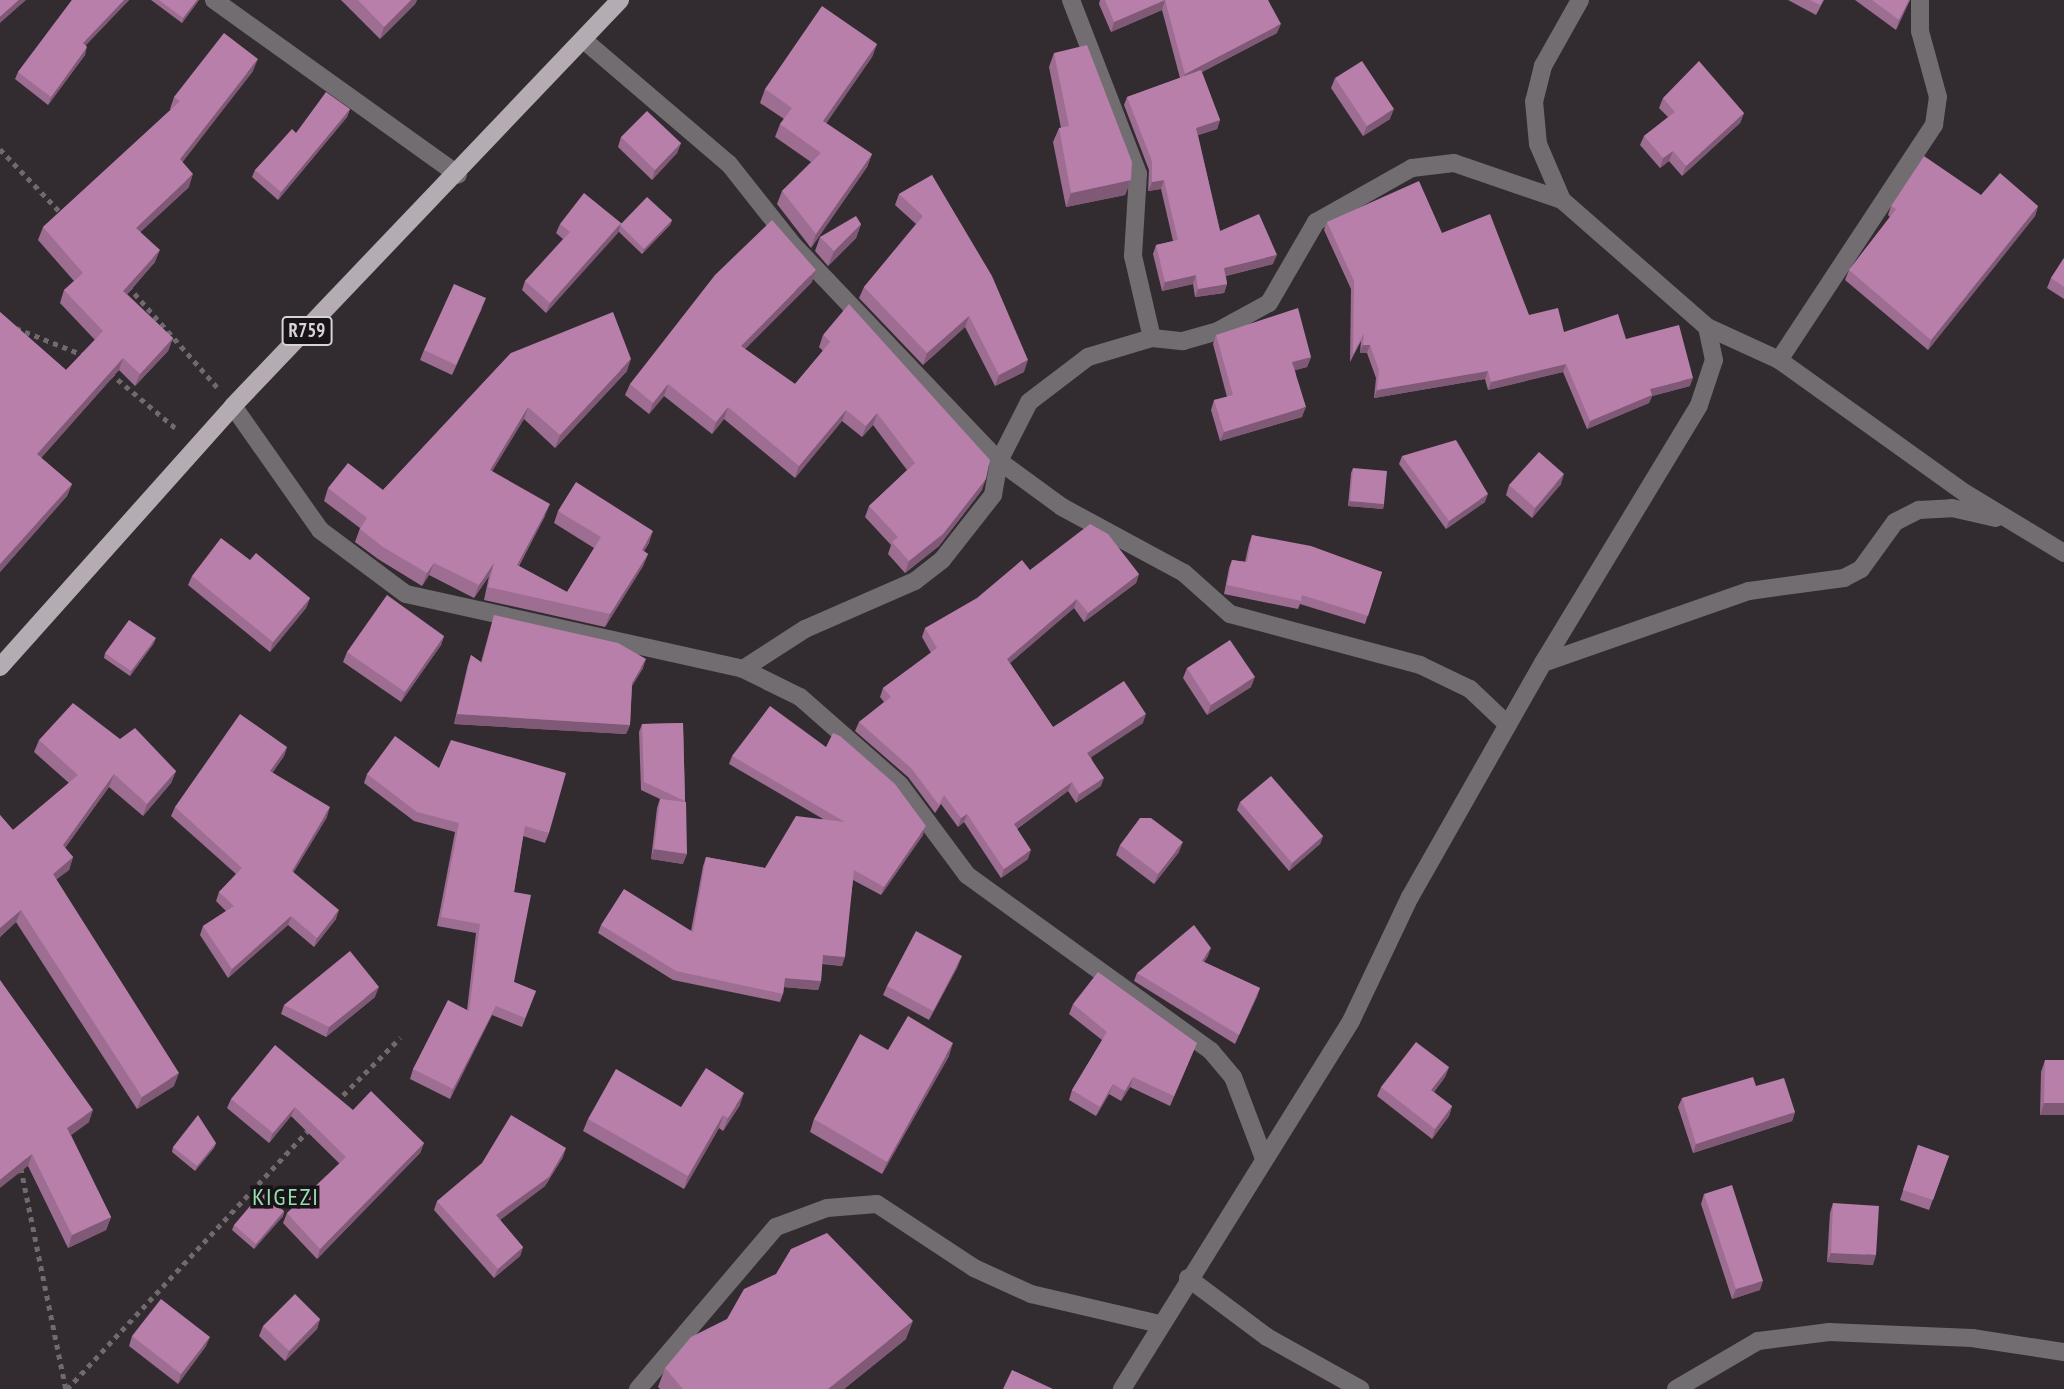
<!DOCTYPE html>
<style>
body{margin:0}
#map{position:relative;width:2064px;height:1389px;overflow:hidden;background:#322b30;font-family:"PT Sans Narrow",sans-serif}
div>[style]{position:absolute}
.path>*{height:4.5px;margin-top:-2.25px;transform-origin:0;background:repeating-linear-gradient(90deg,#706a6e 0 5px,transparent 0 10px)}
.minor>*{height:18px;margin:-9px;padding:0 9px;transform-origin:9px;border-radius:9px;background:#716d70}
.major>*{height:18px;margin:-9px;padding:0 9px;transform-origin:9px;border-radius:9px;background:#b4acb2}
.wall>*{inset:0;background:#9d6d92}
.shaded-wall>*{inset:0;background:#805977}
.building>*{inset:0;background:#b77faa}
span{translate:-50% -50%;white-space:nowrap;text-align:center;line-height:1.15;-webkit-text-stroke:7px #181417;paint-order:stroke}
.shield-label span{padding:2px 5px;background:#181417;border:2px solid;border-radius:5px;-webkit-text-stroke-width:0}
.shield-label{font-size:19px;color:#d8d3d6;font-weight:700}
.quarter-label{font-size:24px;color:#96e0b0;letter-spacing:2px}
</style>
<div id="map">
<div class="path">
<div style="left:0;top:149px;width:91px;rotate:46.3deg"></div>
<div style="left:128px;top:286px;width:135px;rotate:48.6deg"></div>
<div style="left:16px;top:328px;width:75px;rotate:21.8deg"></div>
<div style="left:110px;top:373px;width:89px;rotate:40deg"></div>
<div style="left:336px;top:1102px;width:91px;rotate:-45deg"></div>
<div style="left:21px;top:1168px;width:226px;rotate:78.5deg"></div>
<div style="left:67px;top:1389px;width:357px;rotate:-47deg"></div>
</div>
<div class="minor">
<div style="left:214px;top:0;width:300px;rotate:35.6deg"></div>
<div style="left:1071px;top:0;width:186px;rotate:68.9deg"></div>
<div style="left:1138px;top:174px;width:82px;rotate:93.5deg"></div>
<div style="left:1133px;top:256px;width:84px;rotate:77deg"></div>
<div style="left:1152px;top:338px;width:31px;rotate:6deg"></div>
<div style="left:1183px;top:341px;width:36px;rotate:-16deg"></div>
<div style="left:1218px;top:331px;width:58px;rotate:-28.8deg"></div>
<div style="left:1269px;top:303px;width:94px;rotate:-59.9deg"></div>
<div style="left:1316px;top:222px;width:110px;rotate:-29.4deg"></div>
<div style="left:1412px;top:168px;width:42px;rotate:-6.8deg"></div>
<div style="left:1454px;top:163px;width:114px;rotate:18.9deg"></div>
<div style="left:1580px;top:0;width:76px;rotate:119.3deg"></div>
<div style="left:1543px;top:66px;width:36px;rotate:104deg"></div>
<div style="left:1534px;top:101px;width:43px;rotate:84.7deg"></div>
<div style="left:1538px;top:144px;width:61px;rotate:66.8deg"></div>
<div style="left:1562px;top:200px;width:193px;rotate:41.2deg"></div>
<div style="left:1707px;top:327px;width:79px;rotate:24.6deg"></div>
<div style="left:1779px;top:360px;width:229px;rotate:35.6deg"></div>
<div style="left:1965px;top:493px;width:116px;rotate:31.2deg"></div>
<div style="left:586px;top:42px;width:188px;rotate:40.5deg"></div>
<div style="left:729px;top:164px;width:105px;rotate:51.6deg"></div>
<div style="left:794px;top:246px;width:297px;rotate:46.4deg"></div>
<div style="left:999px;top:461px;width:78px;rotate:36.1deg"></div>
<div style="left:1062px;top:507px;width:139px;rotate:28.4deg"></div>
<div style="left:1184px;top:573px;width:62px;rotate:41.7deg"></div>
<div style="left:1230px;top:614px;width:197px;rotate:15deg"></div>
<div style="left:1420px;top:665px;width:55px;rotate:25.6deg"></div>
<div style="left:1470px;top:689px;width:52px;rotate:43.5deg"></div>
<div style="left:1779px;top:360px;width:282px;rotate:-56.6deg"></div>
<div style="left:1934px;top:125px;width:28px;rotate:-82deg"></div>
<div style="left:1938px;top:97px;width:68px;rotate:-105.3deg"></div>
<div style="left:1920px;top:31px;width:31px;rotate:-90deg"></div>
<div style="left:233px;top:406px;width:151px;rotate:54.9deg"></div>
<div style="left:320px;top:530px;width:107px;rotate:36.7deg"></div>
<div style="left:406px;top:594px;width:345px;rotate:12.5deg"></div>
<div style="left:743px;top:669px;width:64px;rotate:26.2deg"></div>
<div style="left:800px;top:697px;width:133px;rotate:41.3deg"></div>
<div style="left:900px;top:785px;width:112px;rotate:53.3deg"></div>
<div style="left:967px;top:875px;width:301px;rotate:35.8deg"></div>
<div style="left:1211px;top:1051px;width:34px;rotate:50deg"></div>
<div style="left:1233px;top:1077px;width:85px;rotate:69.2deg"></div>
<div style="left:1543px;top:663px;width:218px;rotate:-19.3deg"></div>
<div style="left:1749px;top:591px;width:96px;rotate:-7.8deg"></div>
<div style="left:1844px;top:578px;width:19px;rotate:-28deg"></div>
<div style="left:1861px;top:569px;width:58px;rotate:-54.1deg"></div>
<div style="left:1895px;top:522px;width:27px;rotate:-27deg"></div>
<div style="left:1919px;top:510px;width:33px;rotate:-3deg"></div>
<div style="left:1952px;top:508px;width:45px;rotate:12.8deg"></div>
<div style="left:743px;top:669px;width:74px;rotate:-32.8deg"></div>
<div style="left:805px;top:629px;width:120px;rotate:-23.6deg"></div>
<div style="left:915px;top:581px;width:34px;rotate:-38deg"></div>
<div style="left:942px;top:560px;width:83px;rotate:-51.9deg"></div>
<div style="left:993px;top:495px;width:35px;rotate:-80deg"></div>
<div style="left:999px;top:461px;width:66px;rotate:-63deg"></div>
<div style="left:1029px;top:402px;width:74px;rotate:-37.3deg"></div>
<div style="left:1088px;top:357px;width:67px;rotate:-16.5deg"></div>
<div style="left:1188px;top:1278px;width:99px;rotate:36.8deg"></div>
<div style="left:1267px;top:1337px;width:107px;rotate:29.2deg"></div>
<div style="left:638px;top:1389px;width:213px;rotate:-49.6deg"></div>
<div style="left:776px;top:1227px;width:54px;rotate:-20.4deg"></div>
<div style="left:827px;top:1208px;width:50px;rotate:-4.6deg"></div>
<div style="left:877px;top:1204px;width:116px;rotate:33.4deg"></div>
<div style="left:974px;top:1268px;width:63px;rotate:24.5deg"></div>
<div style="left:1031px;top:1294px;width:132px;rotate:13.1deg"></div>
<div style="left:1122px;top:1389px;width:433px;rotate:-58.1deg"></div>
<div style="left:1351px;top:1021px;width:137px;rotate:-64.6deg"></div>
<div style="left:1410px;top:897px;width:269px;rotate:-60.4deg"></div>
<div style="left:1543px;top:663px;width:301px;rotate:-58.8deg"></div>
<div style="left:1699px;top:405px;width:47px;rotate:-71.6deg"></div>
<div style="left:1714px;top:360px;width:34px;rotate:-102deg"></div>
<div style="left:1676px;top:1389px;width:95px;rotate:-30.3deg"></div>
<div style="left:1758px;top:1341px;width:72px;rotate:-7.2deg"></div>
<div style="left:1829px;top:1332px;width:143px;rotate:2.4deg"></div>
<div style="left:1972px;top:1338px;width:93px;rotate:8.7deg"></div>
</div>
<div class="major">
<div style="left:0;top:667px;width:350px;rotate:-48.2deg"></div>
<div style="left:233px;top:406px;width:561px;rotate:-46.37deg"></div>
</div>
<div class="wall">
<div style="clip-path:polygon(72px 0,129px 0,86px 45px,85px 55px,48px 105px,15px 79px,18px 72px)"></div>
<div style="clip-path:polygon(151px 0,199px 0,182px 23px)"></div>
<div style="clip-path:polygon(341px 0,417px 0,415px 4px,380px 39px)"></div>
<div style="clip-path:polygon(1100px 0,1268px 0,1277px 33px,1202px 72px,1220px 120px,1217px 129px,1198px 135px,1220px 231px,1273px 264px,1226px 276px,1227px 284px,1224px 293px,1195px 297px,1193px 284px,1162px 291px,1153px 254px,1156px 245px,1173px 241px,1161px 189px,1148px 191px,1149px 170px,1124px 105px,1127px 97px,1180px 78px,1162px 10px,1111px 32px,1099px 4px)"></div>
<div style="clip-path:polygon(1788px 0,1824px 0,1816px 15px)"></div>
<div style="clip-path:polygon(1855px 0,1910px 0,1896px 30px)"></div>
<div style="clip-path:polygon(877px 44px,872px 57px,826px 123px,872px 154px,867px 167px,811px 248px,777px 204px,782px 191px,811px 162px,775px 137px,780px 124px,784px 119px,760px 103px,765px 89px)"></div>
<div style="clip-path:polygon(1054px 53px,1131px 180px,1125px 195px,1066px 207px,1053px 142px,1059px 128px,1061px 128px,1049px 67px)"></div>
<div style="clip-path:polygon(253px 71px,182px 162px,189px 187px,140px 232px,155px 262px,127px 294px,173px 338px,168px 351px,135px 386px,119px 370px,41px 458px,72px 484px,67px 496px,0 572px,0 312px,66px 370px,95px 340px,60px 303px,64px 290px,74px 281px,38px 240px,43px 227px,171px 110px,170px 109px,174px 97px)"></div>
<div style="clip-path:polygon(1335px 78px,1390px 119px,1363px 136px,1331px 88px)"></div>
<div style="clip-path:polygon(1663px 98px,1744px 113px,1740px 123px,1682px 176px,1669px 161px,1660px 168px,1640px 145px,1644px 136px,1668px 117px,1659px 108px)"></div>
<div style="clip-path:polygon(350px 109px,347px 117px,278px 200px,252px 177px,255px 170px,296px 133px)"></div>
<div style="clip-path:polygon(621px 137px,681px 143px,677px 153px,652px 180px,618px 147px)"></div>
<div style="clip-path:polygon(932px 175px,1024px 372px,995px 386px,965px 327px,923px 365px,859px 298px,864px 287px,916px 224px,895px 205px,899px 194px)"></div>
<div style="clip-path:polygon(1981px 195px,2038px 206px,2035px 216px,1928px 350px,1845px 280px,1849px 270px,1890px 217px,1888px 215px,1891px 206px)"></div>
<div style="clip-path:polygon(672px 220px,670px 225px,642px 254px,618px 231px,546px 313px,522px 290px,525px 281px,563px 239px,556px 233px,560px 224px,621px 223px)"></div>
<div style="clip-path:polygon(1327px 222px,1442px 233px,1529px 315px,1564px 332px,1626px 339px,1690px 386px,1652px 396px,1649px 403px,1587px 429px,1563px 372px,1488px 390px,1485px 379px,1374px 398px,1376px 378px,1367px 353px,1360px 353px,1361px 341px,1350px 362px,1351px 289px,1324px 230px)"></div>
<div style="clip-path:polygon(861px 224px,856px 238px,828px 266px,815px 251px,820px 237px)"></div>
<div style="clip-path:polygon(2064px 258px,2064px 299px,2047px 288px,2051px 278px)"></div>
<div style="clip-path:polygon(812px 282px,745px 349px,795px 384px,823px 351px,819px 347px,823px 335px,982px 490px,939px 546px,905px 573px,888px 554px,891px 545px,865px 517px,869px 506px,907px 470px,873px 425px,862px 437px,842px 421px,795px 478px,724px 419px,712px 434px,664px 396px,649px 414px,625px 395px,630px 384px)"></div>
<div style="clip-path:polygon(482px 308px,452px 375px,420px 360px,424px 350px)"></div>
<div style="clip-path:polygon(1216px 335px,1311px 357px,1307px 367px,1295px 370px,1302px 417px,1220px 441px,1211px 410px,1214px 400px,1227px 397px,1213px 344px)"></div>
<div style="clip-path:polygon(511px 353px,627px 371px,555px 448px,524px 419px,492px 471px,545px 516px,519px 566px,567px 592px,594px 548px,554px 523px,558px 511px,649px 543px,644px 551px,648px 554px,643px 566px,605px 627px,484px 600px,489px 576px,474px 598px,429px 575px,422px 586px,378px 559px,355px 542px,360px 528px,324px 501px,328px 488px,383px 490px)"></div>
<div style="clip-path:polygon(1402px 456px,1485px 502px,1446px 529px,1399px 464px)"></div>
<div style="clip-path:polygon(1353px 468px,1384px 504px,1383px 509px,1348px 506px,1351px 473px)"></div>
<div style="clip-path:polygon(1561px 484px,1532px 518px,1506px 495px,1509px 485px)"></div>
<div style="clip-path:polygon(1252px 535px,1382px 572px,1365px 624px,1300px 604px,1298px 609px,1224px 594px,1229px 568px,1232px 560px,1245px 562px,1249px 544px)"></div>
<div style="clip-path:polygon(250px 560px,310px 598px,306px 608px,270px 652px,188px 585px,192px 576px)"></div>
<div style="clip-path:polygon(1139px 574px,1136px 583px,1084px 622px,1074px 608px,1010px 663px,1053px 727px,1143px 723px,1091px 757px,1101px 786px,1076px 803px,1068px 791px,1017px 829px,1028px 859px,1001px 878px,964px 822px,958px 827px,941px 804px,935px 813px,908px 777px,855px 731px,859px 722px,884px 702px,880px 697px,883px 688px,931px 653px,922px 637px,925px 628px)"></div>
<div style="clip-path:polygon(494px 615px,643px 668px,632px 686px,630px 725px,626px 734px,454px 724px,468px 664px,471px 655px,481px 662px)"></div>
<div style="clip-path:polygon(444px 636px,441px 645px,401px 702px,343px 662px,347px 652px)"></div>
<div style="clip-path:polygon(154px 643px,130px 676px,104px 658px,105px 653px)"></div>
<div style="clip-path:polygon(1187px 668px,1251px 687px,1207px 715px,1183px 678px)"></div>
<div style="clip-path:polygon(683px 723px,685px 801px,683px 864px,651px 859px,657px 808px,660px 799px,641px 790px,639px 732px,642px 724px)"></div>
<div style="clip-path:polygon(120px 739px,176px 771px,171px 783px,143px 816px,109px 787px,65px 848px,73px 857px,69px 870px,56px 879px,174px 1086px,137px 1109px,16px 922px,0 937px,0 815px,13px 830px,69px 783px,34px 752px,39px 740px)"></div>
<div style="clip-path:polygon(287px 747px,284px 756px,272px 773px,327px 817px,293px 873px,336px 919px,314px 947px,288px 925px,228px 978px,200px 935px,203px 926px,226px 911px,216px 901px,219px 892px,236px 874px,171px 816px,175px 807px)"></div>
<div style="clip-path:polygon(732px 756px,923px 835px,881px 895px,853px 880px,842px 966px,822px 964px,821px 981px,818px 990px,784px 987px,783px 994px,780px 1002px,673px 980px,598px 933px,601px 925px,691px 931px,703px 866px,706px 857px,765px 868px,823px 819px,729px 764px)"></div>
<div style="clip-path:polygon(439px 768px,549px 833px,545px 843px,523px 836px,514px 892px,514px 982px,536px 991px,522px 1027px,492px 1015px,450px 1099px,410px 1079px,413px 1069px,467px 1010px,476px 933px,437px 926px,455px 832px,414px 821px,364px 783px,367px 774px)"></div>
<div style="clip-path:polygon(1240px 802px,1323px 836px,1320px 844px,1289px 871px,1237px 810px)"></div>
<div style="clip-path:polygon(1120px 845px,1179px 852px,1154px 884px,1116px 855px)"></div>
<div style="clip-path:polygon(1208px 956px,1204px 962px,1260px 988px,1235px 1044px,1134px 981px,1137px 973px)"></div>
<div style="clip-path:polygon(958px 966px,929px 1020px,883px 995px,887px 986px)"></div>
<div style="clip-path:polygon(0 980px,89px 1122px,71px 1135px,111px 1217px,106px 1230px,68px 1248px,28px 1166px)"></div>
<div style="clip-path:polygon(375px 997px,326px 1037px,281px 1014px,284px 1005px)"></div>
<div style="clip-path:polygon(1073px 1004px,1197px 1043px,1170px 1106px,1130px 1087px,1121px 1101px,1109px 1094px,1096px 1116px,1069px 1100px,1072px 1090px,1102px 1040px,1069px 1014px)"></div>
<div style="clip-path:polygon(888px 1050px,949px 1056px,882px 1174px,810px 1132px,814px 1119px)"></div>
<div style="clip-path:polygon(2045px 1060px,2064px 1060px,2064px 1115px,2040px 1115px,2041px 1072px)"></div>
<div style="clip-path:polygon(1449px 1067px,1445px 1077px,1434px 1092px,1452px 1106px,1449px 1116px,1432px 1139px,1377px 1096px,1381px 1087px)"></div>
<div style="clip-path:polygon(1756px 1086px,1795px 1112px,1792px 1121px,1693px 1153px,1678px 1107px,1682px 1098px)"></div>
<div style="clip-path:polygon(231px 1099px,353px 1110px,424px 1143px,420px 1153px,317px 1259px,283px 1223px,287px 1213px,340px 1164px,291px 1116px,269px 1143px,227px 1108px)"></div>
<div style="clip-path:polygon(740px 1105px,723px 1131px,719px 1128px,684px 1189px,583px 1131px,588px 1119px,681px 1107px)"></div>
<div style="clip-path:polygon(216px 1143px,214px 1148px,195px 1171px,172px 1152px,173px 1147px)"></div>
<div style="clip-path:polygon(1918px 1145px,1949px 1156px,1929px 1210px,1900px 1200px)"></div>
<div style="clip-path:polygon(563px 1157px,545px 1186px,500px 1220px,523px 1247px,520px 1256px,494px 1278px,434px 1210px,437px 1201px)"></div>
<div style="clip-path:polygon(1704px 1194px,1760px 1290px,1732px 1299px,1701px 1204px)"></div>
<div style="clip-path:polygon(1833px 1203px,1873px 1265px,1827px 1262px,1830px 1213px)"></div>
<div style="clip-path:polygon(284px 1211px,283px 1216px,254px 1249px,232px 1230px,234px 1225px)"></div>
<div style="clip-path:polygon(320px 1319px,317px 1329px,285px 1361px,259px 1336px,263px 1326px)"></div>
<div style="clip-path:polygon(132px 1336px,206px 1346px,178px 1384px,129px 1346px)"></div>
<div style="clip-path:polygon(906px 1339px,844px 1389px,660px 1389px,658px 1387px,665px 1368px)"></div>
</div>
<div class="shaded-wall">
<div style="clip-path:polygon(19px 0,26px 0,0 23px,0 17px)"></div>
<div style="clip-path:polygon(124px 0,129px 0,80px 51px,83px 43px)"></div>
<div style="clip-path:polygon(197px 0,199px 0,182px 23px,183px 18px)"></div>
<div style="clip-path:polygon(411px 0,417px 0,415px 4px,380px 39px,384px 27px)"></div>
<div style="clip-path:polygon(1165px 0,1162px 10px,1111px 32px,1114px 22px)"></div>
<div style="clip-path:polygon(1909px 0,1910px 0,1896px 30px,1899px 20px)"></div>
<div style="clip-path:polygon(1281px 24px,1277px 33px,1181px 83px,1185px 74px)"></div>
<div style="clip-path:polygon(877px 44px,872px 57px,819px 134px,823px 121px)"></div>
<div style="clip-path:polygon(87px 47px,85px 55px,48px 105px,51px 97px)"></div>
<div style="clip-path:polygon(258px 59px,253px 71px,175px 172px,180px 159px)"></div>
<div style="clip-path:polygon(350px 109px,347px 117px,278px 200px,281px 192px)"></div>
<div style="clip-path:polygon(1394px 109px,1390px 119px,1363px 136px,1367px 126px)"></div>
<div style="clip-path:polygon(1744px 113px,1740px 123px,1682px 176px,1686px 166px)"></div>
<div style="clip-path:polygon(1220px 120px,1217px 129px,1193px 137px,1196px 128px)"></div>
<div style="clip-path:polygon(681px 143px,677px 153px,652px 180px,655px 170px)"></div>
<div style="clip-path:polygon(1673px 151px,1669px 161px,1660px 168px,1663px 158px)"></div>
<div style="clip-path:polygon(872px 154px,867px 167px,811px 248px,816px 234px)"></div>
<div style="clip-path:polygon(193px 174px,189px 187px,131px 241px,136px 228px)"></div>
<div style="clip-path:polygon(1131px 180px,1125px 195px,1066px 207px,1071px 193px)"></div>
<div style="clip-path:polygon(1164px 180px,1161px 189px,1148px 191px,1152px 182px)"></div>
<div style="clip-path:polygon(2038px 206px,2035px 216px,1928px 350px,1931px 340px)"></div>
<div style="clip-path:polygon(672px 220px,670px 225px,642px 254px,644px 249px)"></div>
<div style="clip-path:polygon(621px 223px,618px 233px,546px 313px,550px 303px)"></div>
<div style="clip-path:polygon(861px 224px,856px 238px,828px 266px,834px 251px)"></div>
<div style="clip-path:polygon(160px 250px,155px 262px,119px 304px,123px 291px)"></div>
<div style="clip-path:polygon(1277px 255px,1273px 264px,1221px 277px,1224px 268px)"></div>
<div style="clip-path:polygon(816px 270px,812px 282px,737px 357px,741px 346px)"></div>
<div style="clip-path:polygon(1196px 275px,1193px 284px,1162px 291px,1165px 282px)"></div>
<div style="clip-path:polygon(1227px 284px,1224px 293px,1195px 297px,1198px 289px)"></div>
<div style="clip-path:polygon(486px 298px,482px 308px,452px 375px,456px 365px)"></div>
<div style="clip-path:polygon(969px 316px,965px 327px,923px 365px,927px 353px)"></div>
<div style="clip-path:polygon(173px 338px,168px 351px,135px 386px,140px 374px)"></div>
<div style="clip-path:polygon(1363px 345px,1370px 345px,1367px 353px,1360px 353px)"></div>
<div style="clip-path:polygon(1311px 357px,1307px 367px,1289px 372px,1292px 362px)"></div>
<div style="clip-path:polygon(123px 358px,119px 370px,33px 467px,37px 454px)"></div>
<div style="clip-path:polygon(631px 359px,627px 371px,555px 448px,560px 435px)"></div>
<div style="clip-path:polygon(1028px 360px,1024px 372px,995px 386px,999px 375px)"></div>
<div style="clip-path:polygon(1566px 364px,1563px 372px,1488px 390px,1491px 382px)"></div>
<div style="clip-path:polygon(1488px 371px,1485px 379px,1374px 398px,1377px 390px)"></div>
<div style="clip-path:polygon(1693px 378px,1690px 386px,1652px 396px,1649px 403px,1587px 429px,1590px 421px,1650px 389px)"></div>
<div style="clip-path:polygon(668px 384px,664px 396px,649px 414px,653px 403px)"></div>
<div style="clip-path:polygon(528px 407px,524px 419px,485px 483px,490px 470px)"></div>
<div style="clip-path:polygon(728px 407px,724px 419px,712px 434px,716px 422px)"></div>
<div style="clip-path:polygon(1306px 407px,1302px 417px,1220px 441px,1224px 432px)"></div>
<div style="clip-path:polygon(846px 410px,842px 421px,795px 478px,799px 466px)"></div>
<div style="clip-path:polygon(877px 413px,873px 425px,862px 437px,866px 426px)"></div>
<div style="clip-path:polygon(1564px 474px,1561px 484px,1532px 518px,1535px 508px)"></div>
<div style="clip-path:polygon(986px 479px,982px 490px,939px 546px,905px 573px,909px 561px)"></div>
<div style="clip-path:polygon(72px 484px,67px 496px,0 572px,0 564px)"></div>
<div style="clip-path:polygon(1488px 494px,1485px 502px,1446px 529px,1449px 521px)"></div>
<div style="clip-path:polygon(1350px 501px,1384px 504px,1383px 509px,1348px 506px)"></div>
<div style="clip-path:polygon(550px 504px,545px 516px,512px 577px,517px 565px)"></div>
<div style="clip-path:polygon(653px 531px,649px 543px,637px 562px,642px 550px)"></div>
<div style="clip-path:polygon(648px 554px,643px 566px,605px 627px,610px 614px)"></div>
<div style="clip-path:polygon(434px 563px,429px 575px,422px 586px,427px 573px)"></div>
<div style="clip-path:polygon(494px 563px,489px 576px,474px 598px,479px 585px)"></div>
<div style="clip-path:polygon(1139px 574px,1136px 583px,1084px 622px,1088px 613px)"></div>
<div style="clip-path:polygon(310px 598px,306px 608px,270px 652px,273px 642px)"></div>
<div style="clip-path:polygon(1077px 599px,1074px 608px,1004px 668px,1007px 659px)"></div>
<div style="clip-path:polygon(444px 636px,441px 645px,401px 702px,405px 692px)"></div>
<div style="clip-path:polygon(156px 638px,154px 643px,130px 676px,131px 671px)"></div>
<div style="clip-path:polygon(646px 659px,643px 668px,628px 692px,632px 683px)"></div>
<div style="clip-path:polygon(1255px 677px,1251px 687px,1207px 715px,1211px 705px)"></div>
<div style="clip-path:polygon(457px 714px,630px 725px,626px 734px,454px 724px)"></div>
<div style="clip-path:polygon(1146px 714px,1143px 723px,1084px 762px,1087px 753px)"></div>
<div style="clip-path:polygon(287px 747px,284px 756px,267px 781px,270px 771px)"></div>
<div style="clip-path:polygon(176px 771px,171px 783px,143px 816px,147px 804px)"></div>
<div style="clip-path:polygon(114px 774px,109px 787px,58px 857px,63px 845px)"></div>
<div style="clip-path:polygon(1104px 778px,1101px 786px,1076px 803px,1079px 794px)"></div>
<div style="clip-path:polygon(1072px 782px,1068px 791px,1011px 833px,1014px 824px)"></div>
<div style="clip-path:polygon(330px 807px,327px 817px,288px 881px,292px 871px)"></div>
<div style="clip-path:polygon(967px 814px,964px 822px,958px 827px,961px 818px)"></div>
<div style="clip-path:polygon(926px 826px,923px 835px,881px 895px,884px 887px)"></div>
<div style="clip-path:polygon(1323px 836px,1320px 844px,1289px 871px,1292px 863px)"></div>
<div style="clip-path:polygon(1183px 842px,1179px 852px,1154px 884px,1158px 874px)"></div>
<div style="clip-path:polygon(654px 849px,687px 854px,683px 864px,651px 859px)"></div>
<div style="clip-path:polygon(1031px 850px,1028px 859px,1001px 878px,1004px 869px)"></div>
<div style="clip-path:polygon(73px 857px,69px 870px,48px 886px,53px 874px)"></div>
<div style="clip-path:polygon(21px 910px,16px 922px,0 937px,0 928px)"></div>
<div style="clip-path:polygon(339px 910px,336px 919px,314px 947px,317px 938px)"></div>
<div style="clip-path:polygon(291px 916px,288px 925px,228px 978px,232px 969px)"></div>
<div style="clip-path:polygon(1211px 948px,1208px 956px,1199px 969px,1202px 961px)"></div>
<div style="clip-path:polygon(823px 955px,845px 957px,842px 966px,820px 963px)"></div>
<div style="clip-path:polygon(962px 956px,958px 966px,929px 1020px,933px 1011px)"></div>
<div style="clip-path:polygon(785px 978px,821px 981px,818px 990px,782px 987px)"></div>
<div style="clip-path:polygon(379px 987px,375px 997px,326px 1037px,329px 1027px)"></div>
<div style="clip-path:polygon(1260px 988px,1257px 997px,1235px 1044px,1239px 1035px)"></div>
<div style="clip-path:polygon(496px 1006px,492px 1015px,450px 1099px,453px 1089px)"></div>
<div style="clip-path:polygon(953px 1043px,949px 1056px,882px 1174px,887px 1162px)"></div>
<div style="clip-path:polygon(1449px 1067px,1445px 1077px,1428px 1100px,1431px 1090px)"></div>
<div style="clip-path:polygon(179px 1073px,174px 1086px,137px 1109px,142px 1097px)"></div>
<div style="clip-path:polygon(1133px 1077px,1130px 1087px,1121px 1101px,1125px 1091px)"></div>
<div style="clip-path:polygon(1113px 1084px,1109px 1094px,1096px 1116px,1100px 1107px)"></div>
<div style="clip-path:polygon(744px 1093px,740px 1105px,723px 1131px,728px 1118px)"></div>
<div style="clip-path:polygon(2044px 1103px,2064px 1103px,2064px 1115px,2040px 1115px)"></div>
<div style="clip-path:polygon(1452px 1106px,1449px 1116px,1432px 1139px,1435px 1129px)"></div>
<div style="clip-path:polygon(295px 1107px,291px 1116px,269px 1143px,273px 1133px)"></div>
<div style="clip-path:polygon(93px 1110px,89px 1122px,63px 1141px,67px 1128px)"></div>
<div style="clip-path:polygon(1795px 1112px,1792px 1121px,1693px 1153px,1696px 1144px)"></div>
<div style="clip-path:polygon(723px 1115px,719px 1128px,684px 1189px,688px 1176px)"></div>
<div style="clip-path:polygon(216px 1143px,214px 1148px,195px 1171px,197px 1166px)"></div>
<div style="clip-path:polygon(424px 1143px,420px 1153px,317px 1259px,320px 1249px)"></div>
<div style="clip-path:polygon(566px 1148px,563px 1157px,545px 1186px,493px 1225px,496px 1215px)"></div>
<div style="clip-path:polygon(32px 1154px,28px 1166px,0 1188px,0 1180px)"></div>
<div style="clip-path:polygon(284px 1211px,283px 1216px,254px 1249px,256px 1244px)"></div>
<div style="clip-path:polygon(111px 1217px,106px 1230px,68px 1248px,72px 1235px)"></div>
<div style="clip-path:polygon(523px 1247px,520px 1256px,494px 1278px,498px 1269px)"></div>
<div style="clip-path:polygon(1831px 1253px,1876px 1255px,1873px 1265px,1827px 1262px)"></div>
<div style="clip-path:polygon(1763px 1281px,1760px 1290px,1732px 1299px,1736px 1289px)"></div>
<div style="clip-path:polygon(320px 1319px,317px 1329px,285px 1361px,289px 1351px)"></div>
<div style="clip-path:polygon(913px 1321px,906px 1339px,844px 1389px,828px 1389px)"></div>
<div style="clip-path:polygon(210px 1337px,206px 1346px,178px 1384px,181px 1374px)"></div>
</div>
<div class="building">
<div style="clip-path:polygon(0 0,19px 0,0 17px)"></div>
<div style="clip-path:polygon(72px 0,124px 0,83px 43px,87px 47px,51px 97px,18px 72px)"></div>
<div style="clip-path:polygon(159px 0,197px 0,183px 18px)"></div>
<div style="clip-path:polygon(358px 0,411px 0,384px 27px)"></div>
<div style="clip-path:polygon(1105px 0,1268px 0,1281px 24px,1185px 74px,1165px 0,1114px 22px)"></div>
<div style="clip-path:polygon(1810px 0,1823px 0,1820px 5px)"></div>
<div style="clip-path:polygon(1872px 0,1909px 0,1899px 20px)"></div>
<div style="clip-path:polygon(822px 6px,877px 44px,823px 121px,872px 154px,816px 234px,782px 191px,821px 153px,780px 124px,792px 108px,765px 89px)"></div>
<div style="clip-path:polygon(224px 33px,258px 59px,180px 159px,193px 174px,136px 228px,160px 250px,123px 291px,173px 338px,140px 374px,123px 358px,37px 454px,72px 484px,0 564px,0 312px,66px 370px,103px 331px,64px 290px,83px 273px,43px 227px,180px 101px,174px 97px)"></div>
<div style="clip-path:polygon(1087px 45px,1132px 162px,1131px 180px,1071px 193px,1059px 128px,1069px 126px,1054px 53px)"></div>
<div style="clip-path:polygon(1362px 61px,1394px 109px,1367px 126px,1335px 78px)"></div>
<div style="clip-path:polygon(1699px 61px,1744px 113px,1686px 166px,1673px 151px,1663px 158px,1644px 136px,1675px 112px,1663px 98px)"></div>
<div style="clip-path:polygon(1201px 70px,1220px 120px,1196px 128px,1220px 231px,1259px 214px,1277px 255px,1224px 268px,1227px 284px,1198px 289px,1196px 275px,1165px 282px,1156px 245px,1178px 240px,1164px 180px,1152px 182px,1152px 161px,1127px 97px)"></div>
<div style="clip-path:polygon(326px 92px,350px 109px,281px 192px,255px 170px,292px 129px,296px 133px)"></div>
<div style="clip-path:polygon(647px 111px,681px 143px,655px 170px,621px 137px)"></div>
<div style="clip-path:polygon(1924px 156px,1981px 195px,2000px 173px,2038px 206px,1931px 340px,1849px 270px,1896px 209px,1891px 206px)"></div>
<div style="clip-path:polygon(932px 175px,992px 276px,1028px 360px,999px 375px,969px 316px,927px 353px,864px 287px,923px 216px,899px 194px)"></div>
<div style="clip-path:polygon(1419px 181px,1442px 233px,1490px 214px,1529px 315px,1558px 308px,1564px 332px,1618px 314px,1626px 339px,1679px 325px,1693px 378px,1650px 389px,1652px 395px,1590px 421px,1566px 364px,1491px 382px,1488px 371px,1377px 390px,1379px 370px,1370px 345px,1363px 345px,1364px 333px,1353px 354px,1354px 281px,1327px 222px)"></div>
<div style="clip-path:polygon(584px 193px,621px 223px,550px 303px,525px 281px,570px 232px,560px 224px)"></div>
<div style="clip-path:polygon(647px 197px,672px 220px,644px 249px,620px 225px)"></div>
<div style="clip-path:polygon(856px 216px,861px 224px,834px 251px,820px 237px)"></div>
<div style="clip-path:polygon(772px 220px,816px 270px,741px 346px,795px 384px,830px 342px,823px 335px,849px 304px,990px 460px,986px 479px,943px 534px,909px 561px,892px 542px,898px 537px,869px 506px,915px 463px,877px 413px,866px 426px,846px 410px,799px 466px,728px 407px,716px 422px,668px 384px,653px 403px,630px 384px,715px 275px)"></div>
<div style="clip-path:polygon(2064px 258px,2064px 287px,2051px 278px)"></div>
<div style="clip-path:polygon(454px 284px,486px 298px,456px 365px,424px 350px)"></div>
<div style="clip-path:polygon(1298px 308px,1311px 357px,1292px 362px,1306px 407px,1224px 432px,1214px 400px,1233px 395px,1216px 335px)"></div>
<div style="clip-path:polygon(613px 312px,631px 359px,560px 435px,528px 407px,490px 470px,550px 504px,517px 565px,567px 592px,601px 537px,558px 511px,576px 482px,653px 531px,642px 550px,648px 554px,610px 614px,488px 587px,494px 563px,479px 585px,434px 563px,427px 573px,383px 547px,360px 529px,367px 518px,328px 488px,348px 463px,383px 490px,511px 353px)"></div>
<div style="clip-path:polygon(1456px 440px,1488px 494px,1449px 521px,1402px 456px)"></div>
<div style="clip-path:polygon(1539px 452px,1564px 474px,1535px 508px,1509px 485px)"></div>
<div style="clip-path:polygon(1353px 468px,1387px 471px,1384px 504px,1350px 501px)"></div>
<div style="clip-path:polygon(1090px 524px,1108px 534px,1139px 574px,1088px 613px,1077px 599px,1007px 659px,1053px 727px,1124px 681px,1146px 714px,1087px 753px,1104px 778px,1079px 794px,1072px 782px,1014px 824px,1031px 850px,1004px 869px,967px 814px,961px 818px,944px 795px,939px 805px,911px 768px,859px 722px,891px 697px,883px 688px,937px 648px,925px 628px,977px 598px,1022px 560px,1030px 570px)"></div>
<div style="clip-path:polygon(1252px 535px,1311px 546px,1382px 572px,1368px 616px,1302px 595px,1301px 601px,1227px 585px,1232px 560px,1247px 562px)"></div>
<div style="clip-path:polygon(221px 538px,250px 560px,256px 553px,310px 598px,273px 642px,192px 576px)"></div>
<div style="clip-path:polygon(387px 595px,444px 636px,405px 692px,347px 652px)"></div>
<div style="clip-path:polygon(494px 615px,618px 643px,646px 659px,632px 683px,630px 725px,457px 714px,471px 655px,482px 663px)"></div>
<div style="clip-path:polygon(129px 620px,156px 638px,131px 671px,105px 653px)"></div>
<div style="clip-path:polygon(1230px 640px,1255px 677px,1211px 705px,1187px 668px)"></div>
<div style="clip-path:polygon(73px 703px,120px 739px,135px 728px,176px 771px,147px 804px,114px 774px,63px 845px,73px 857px,53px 874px,179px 1073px,142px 1097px,21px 910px,0 928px,0 815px,13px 830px,78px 775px,39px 740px)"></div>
<div style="clip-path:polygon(770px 706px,826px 747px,833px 733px,840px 736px,895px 784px,926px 826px,884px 887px,854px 870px,845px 957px,823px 955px,821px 981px,785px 978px,783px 994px,676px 971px,601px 925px,624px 889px,693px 932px,706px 857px,765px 868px,796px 816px,845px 822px,732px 756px)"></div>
<div style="clip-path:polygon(240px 714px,287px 747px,270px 771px,330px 807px,292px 871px,339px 910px,317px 938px,291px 916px,232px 969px,203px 926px,234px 906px,219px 892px,242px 868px,175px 807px)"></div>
<div style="clip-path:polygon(683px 723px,685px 801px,644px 782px,642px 724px)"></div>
<div style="clip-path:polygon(395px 736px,439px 768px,451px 740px,566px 773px,549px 833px,525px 826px,514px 892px,531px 895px,514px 982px,536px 991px,525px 1018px,496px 1006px,453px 1089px,413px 1069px,448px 1000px,469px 1011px,480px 924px,441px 917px,459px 823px,417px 812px,367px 774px)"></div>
<div style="clip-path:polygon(1271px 776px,1323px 836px,1292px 863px,1240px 802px)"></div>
<div style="clip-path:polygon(660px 799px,686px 802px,687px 854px,654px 849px)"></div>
<div style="clip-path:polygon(1140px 818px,1151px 818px,1183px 842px,1158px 874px,1120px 845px)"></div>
<div style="clip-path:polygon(1194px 925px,1211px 948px,1202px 961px,1260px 988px,1239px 1035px,1137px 973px)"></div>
<div style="clip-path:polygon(916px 931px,962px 956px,933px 1011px,887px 986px)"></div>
<div style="clip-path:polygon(350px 951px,379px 987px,329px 1027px,284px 1005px)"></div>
<div style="clip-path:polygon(1098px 972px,1197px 1043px,1174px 1096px,1133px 1077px,1125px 1091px,1113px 1084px,1100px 1107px,1072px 1090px,1107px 1032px,1073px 1004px)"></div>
<div style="clip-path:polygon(0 980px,93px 1110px,67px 1128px,111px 1217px,72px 1235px,32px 1154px,0 1180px)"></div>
<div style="clip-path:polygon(908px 1016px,953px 1043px,887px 1162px,814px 1119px,860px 1034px,888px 1050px)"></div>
<div style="clip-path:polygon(1416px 1042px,1449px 1067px,1431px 1090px,1452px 1106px,1435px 1129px,1381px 1087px)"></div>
<div style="clip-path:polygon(275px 1045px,353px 1110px,371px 1091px,424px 1143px,320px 1249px,287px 1213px,346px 1157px,295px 1107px,273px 1133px,231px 1099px)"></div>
<div style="clip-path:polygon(2045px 1060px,2064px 1060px,2064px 1103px,2044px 1103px)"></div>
<div style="clip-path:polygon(706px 1068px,744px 1093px,728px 1118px,723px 1115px,688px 1176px,588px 1119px,616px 1069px,681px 1107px)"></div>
<div style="clip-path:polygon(1753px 1077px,1756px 1086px,1784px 1078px,1795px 1112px,1696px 1144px,1682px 1098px)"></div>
<div style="clip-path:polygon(198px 1115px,216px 1143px,197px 1166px,173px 1147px)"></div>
<div style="clip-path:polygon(511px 1115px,566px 1148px,549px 1177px,496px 1215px,523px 1247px,498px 1269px,437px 1201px,482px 1163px)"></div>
<div style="clip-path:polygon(1918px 1145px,1949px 1156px,1933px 1200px,1903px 1190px)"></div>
<div style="clip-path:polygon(1732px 1185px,1763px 1281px,1736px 1289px,1704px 1194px)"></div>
<div style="clip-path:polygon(262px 1192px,284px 1211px,256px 1244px,234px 1225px)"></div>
<div style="clip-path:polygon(1833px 1203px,1879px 1206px,1876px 1255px,1831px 1253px)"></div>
<div style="clip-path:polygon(827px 1233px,913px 1321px,828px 1389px,683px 1389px,665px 1368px,691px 1337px,727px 1319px,744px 1289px,776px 1274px,791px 1249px)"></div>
<div style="clip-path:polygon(295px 1294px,320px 1319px,289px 1351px,263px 1326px)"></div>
<div style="clip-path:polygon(161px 1299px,210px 1337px,181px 1374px,132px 1336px)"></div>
<div style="clip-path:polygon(1012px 1370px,1053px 1389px,1003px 1389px)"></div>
</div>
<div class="shield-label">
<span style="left:307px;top:331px">R759</span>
</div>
<div class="quarter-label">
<span style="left:286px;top:1197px">KIGEZI</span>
</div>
</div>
